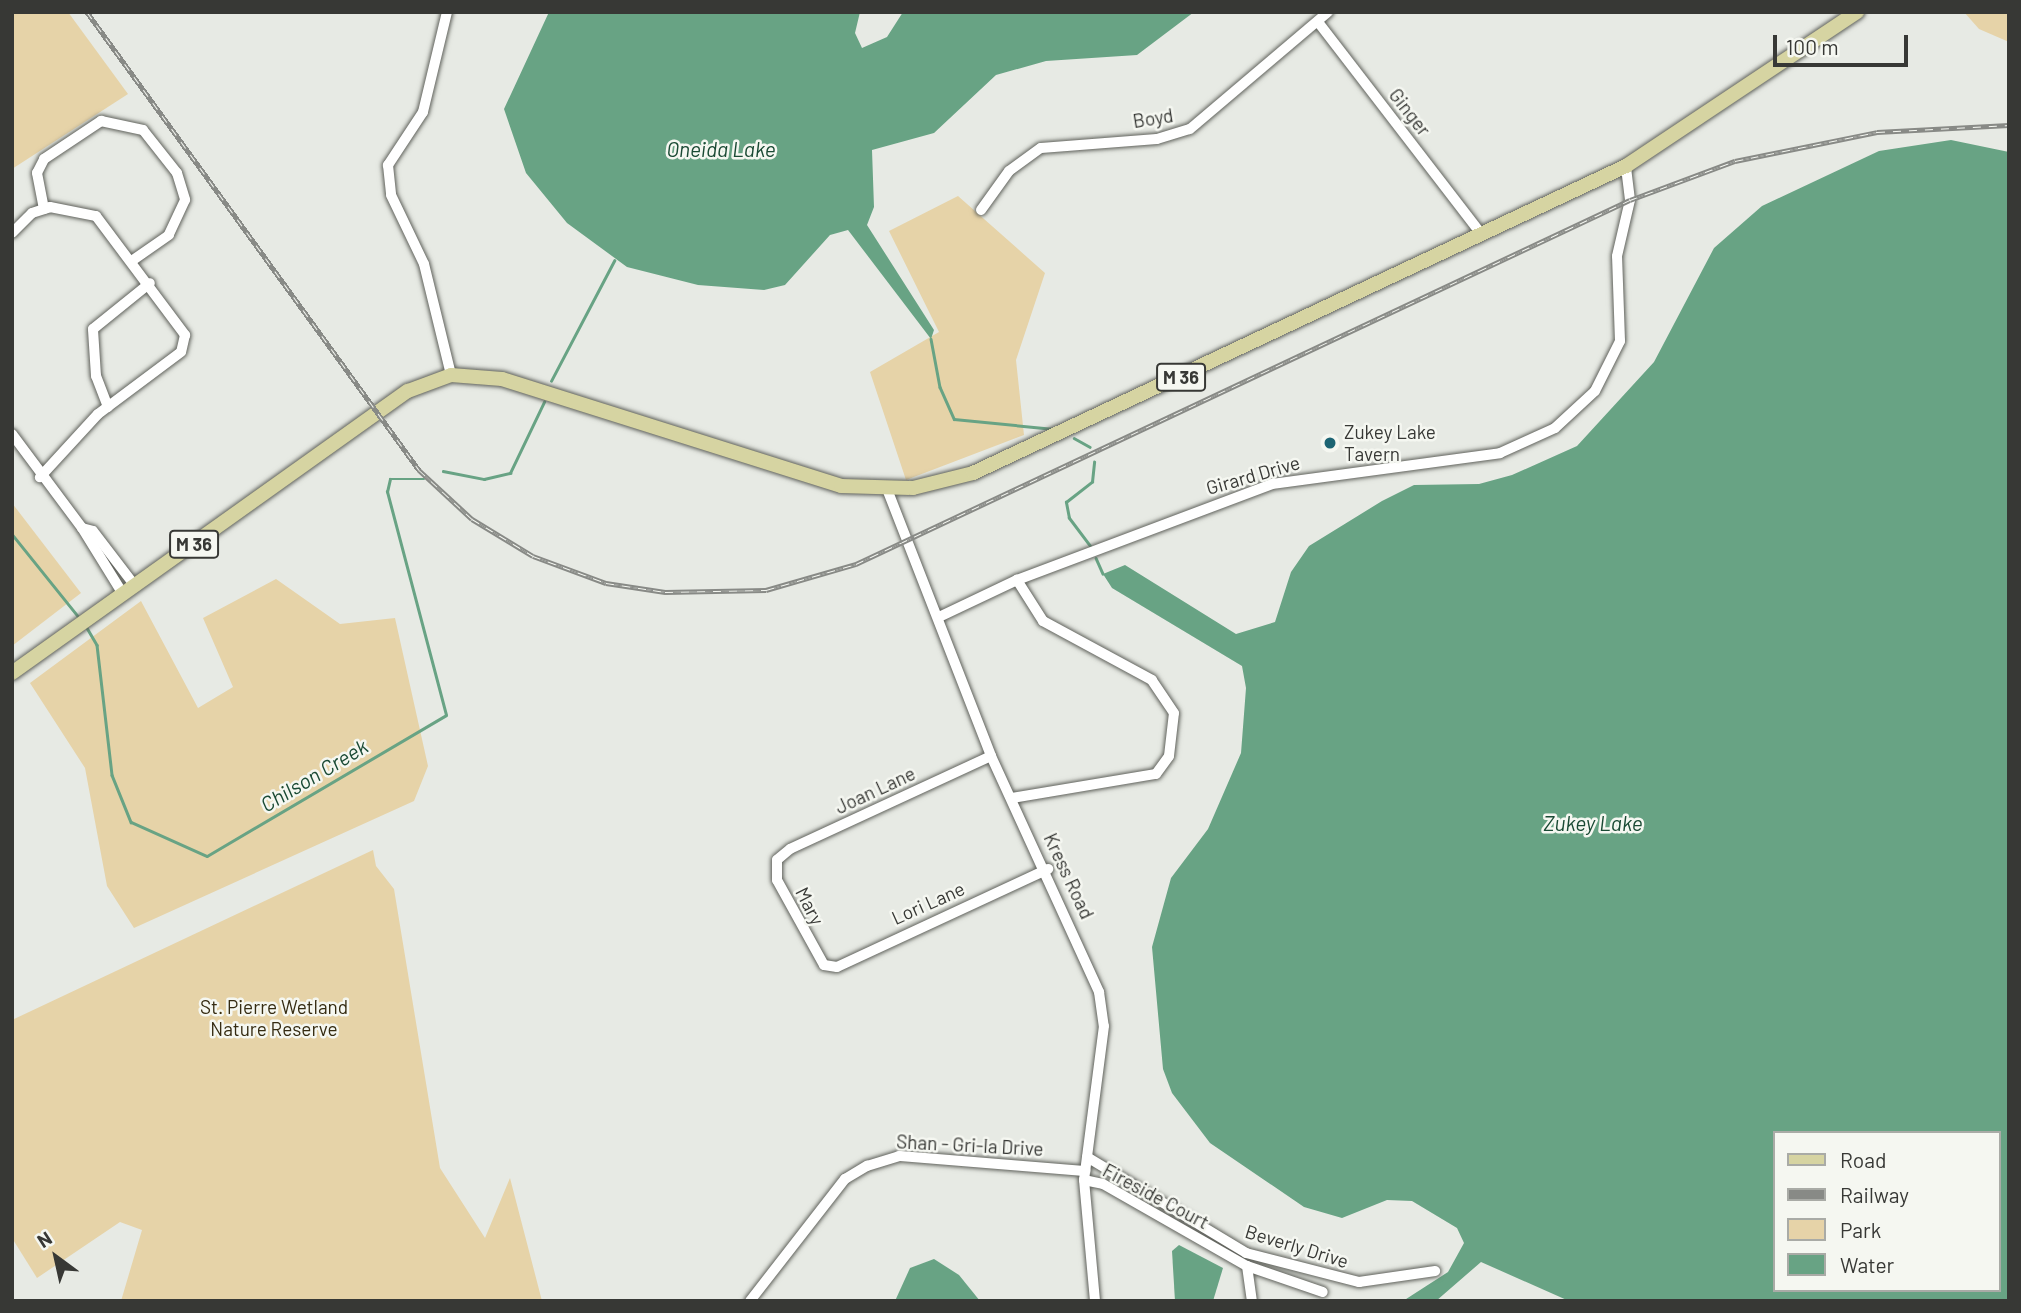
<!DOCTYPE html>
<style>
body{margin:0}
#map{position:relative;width:2021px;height:1313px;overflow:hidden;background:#e7eae4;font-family:Barlow,sans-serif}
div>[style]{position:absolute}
.green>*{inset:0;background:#e6d3a8}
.water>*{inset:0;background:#68a384}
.stream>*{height:2.5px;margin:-1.25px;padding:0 1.25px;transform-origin:1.25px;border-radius:1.25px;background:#68a384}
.roads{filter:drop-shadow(0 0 2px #60625c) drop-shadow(0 0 2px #60625c)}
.minor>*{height:10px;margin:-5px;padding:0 5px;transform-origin:5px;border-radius:5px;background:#fff}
.major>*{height:14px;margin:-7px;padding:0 7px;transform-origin:7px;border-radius:7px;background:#d6d4a2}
.rail>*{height:5px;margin-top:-2.5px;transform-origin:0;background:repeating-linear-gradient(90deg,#f5f7f1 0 8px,#888a86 0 16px);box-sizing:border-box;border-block:2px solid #888a86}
.dots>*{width:19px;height:19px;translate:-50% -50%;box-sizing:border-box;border:4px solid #f5f7f1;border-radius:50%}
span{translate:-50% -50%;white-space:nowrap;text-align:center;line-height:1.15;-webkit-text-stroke:5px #f5f7f1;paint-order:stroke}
.shield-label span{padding:2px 5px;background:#f5f7f1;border:2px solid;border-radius:5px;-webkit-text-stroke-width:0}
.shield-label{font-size:18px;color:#373835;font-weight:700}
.street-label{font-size:19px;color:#373835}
.poi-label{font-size:19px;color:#373835}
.left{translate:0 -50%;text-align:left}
.park-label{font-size:19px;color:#352b11}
.water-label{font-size:21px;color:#1a4a34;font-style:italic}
.frame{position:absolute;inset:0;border:14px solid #373835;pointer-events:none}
.legend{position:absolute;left:1773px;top:1131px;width:228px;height:161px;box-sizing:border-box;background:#f5f7f1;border:2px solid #a9aba6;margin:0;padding:9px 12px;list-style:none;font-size:21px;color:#373835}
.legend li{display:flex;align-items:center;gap:14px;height:35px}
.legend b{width:35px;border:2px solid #a9aba6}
.north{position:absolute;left:21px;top:1222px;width:70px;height:70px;-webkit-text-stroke:5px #f5f7f1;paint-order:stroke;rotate:327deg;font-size:19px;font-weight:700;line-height:28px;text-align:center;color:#373835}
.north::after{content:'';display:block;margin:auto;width:24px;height:32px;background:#373835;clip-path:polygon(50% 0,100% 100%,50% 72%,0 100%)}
.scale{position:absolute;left:1773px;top:35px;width:135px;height:32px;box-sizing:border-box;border:4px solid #373835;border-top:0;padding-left:9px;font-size:21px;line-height:24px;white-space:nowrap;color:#373835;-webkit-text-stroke:5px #f5f7f1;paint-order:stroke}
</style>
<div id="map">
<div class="green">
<div style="clip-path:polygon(12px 12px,68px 12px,128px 94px,12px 169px)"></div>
<div style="clip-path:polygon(1964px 12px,2009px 12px,2009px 42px,1979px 29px)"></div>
<div style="clip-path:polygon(958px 196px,1045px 273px,1016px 360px,1024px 435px,906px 480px,870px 372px,939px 332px,889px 231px)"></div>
<div style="clip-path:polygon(12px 503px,81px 593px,12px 646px)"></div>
<div style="clip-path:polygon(276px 579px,340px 624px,395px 618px,428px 766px,414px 801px,134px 928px,107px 886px,85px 768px,30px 683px,141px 601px,198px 708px,233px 687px,203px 618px)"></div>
<div style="clip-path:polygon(373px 850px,376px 866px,394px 889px,440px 1168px,485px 1238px,510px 1178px,542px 1301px,121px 1301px,142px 1230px,120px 1222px,37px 1278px,12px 1238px,12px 1020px)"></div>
</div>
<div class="water">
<div style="clip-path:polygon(549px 12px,860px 12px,855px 33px,862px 48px,887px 37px,903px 12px,1194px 12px,1137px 55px,1046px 61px,996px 75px,934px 133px,872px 150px,874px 207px,867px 225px,934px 330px,931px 339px,848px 230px,830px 235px,785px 285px,764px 290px,698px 285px,627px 267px,567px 223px,526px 173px,504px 109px)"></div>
<div style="clip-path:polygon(evenodd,1951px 140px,2009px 152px,2009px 1301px,1569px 1301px,1481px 1262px,1436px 1301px,1403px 1301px,1448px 1272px,1464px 1243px,1457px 1228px,1412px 1201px,1387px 1200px,1342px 1218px,1304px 1207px,1210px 1143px,1172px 1093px,1163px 1069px,1152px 947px,1171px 878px,1208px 829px,1241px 753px,1246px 688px,1242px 666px,1112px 588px,1103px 574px,1125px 565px,1236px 634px,1275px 622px,1291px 572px,1309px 546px,1382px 501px,1414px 485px,1479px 484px,1512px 475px,1577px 446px,1654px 362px,1714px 248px,1762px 206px,1879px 151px,1951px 140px,1774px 1133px,1998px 1133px,1998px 1290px,1774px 1290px,1774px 1133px)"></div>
<div style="clip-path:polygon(1179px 1245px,1223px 1268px,1213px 1301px,1175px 1301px,1172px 1251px)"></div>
<div style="clip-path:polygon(934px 1259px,959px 1275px,980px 1301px,895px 1301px,910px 1268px)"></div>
</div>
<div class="stream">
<div style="left:931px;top:339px;width:49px;rotate:79.4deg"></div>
<div style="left:940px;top:387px;width:35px;rotate:66deg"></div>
<div style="left:954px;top:419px;width:100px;rotate:5.7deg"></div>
<div style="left:551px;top:381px;width:136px;rotate:-62.3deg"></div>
<div style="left:1074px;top:438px;width:18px;rotate:29deg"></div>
<div style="left:443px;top:471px;width:42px;rotate:11deg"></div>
<div style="left:484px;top:479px;width:27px;rotate:-13deg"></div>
<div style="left:510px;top:473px;width:79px;rotate:-64.4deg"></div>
<div style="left:12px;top:534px;width:105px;rotate:51.2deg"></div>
<div style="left:1093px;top:550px;width:40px;rotate:-127deg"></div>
<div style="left:1069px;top:518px;width:16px;rotate:-101deg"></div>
<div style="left:1066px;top:502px;width:33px;rotate:-38deg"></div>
<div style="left:1092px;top:482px;width:20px;rotate:-84deg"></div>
<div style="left:1096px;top:558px;width:17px;rotate:66deg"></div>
<div style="left:86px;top:626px;width:22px;rotate:60deg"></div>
<div style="left:97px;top:645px;width:131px;rotate:83.4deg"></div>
<div style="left:112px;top:775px;width:51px;rotate:68deg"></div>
<div style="left:131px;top:822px;width:83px;rotate:24.1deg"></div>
<div style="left:207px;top:856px;width:277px;rotate:-30.5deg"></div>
<div style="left:446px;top:715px;width:231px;rotate:-104.8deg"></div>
<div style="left:387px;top:492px;width:13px;rotate:-77deg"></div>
<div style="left:390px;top:479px;width:34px"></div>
</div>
<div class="roads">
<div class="minor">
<div style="left:447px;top:12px;width:103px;rotate:103.5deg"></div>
<div style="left:423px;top:112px;width:64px;rotate:123.4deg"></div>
<div style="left:388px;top:165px;width:30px;rotate:84deg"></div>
<div style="left:391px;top:195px;width:76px;rotate:64.4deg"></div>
<div style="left:424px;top:264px;width:114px;rotate:76.3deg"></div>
<div style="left:1318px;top:22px;width:269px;rotate:52.4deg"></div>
<div style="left:44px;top:209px;width:37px;rotate:-101deg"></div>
<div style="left:37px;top:173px;width:16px;rotate:-63deg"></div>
<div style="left:44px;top:159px;width:69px;rotate:-33.7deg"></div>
<div style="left:101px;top:121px;width:43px;rotate:12.1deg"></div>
<div style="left:143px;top:130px;width:55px;rotate:51.7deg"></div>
<div style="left:177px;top:173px;width:28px;rotate:73deg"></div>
<div style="left:185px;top:200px;width:38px;rotate:115deg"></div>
<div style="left:169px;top:235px;width:44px;rotate:145.2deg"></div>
<div style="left:981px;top:210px;width:48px;rotate:-54.3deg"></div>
<div style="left:1009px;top:171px;width:39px;rotate:-36deg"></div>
<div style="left:1041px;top:148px;width:116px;rotate:-4.4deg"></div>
<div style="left:1157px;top:139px;width:34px;rotate:-17deg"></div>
<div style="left:1190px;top:129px;width:181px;rotate:-40.3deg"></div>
<div style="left:12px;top:233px;width:28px;rotate:-45deg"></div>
<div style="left:32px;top:213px;width:19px;rotate:-18deg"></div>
<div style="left:50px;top:207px;width:47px;rotate:11.1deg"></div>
<div style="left:96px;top:216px;width:149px;rotate:53.2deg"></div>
<div style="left:185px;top:335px;width:17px;rotate:103deg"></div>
<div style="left:181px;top:352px;width:104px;rotate:143.2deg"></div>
<div style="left:98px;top:414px;width:86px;rotate:132.6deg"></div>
<div style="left:108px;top:407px;width:33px;rotate:-111deg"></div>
<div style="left:96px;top:376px;width:47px;rotate:-93.7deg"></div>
<div style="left:93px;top:329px;width:73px;rotate:-38.9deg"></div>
<div style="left:12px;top:434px;width:117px;rotate:53.3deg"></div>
<div style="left:887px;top:489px;width:287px;rotate:68.7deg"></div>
<div style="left:991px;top:756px;width:260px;rotate:65.4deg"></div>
<div style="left:1099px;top:992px;width:34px;rotate:82deg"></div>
<div style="left:1104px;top:1026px;width:155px;rotate:97.4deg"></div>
<div style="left:1084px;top:1180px;width:121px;rotate:84.8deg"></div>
<div style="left:123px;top:594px;width:78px;rotate:-121.8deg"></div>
<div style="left:82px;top:528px;width:11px;rotate:15deg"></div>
<div style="left:93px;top:531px;width:69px;rotate:52.6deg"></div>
<div style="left:939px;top:617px;width:86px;rotate:-25.4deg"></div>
<div style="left:1017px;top:580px;width:272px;rotate:-20.6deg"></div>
<div style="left:1272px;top:484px;width:230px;rotate:-7.7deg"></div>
<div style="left:1500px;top:453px;width:60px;rotate:-24.4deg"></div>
<div style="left:1555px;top:428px;width:54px;rotate:-42.8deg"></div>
<div style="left:1595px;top:391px;width:56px;rotate:-63.4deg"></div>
<div style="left:1620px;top:341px;width:85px;rotate:-92deg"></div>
<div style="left:1617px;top:256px;width:57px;rotate:-76.9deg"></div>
<div style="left:1630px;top:200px;width:34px;rotate:-97deg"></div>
<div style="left:991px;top:756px;width:221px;rotate:155.2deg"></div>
<div style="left:790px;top:849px;width:17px;rotate:140deg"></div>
<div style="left:777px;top:860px;width:20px;rotate:90deg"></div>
<div style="left:777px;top:880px;width:97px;rotate:61.1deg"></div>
<div style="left:824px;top:965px;width:13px;rotate:9deg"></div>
<div style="left:837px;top:967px;width:233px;rotate:-24.9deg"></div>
<div style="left:1012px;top:798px;width:146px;rotate:-9.5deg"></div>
<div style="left:1156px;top:774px;width:22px;rotate:-54deg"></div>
<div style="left:1169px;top:756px;width:43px;rotate:-83.4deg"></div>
<div style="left:1174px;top:713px;width:40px;rotate:-124deg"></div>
<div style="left:1152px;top:680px;width:124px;rotate:-151.6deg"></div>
<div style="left:1043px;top:621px;width:49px;rotate:-122.4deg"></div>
<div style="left:1087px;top:1157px;width:186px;rotate:31.1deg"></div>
<div style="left:1246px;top:1253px;width:117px;rotate:14.4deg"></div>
<div style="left:1359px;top:1282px;width:77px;rotate:-8.2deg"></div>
<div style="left:1084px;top:1180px;width:19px;rotate:12deg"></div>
<div style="left:1103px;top:1184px;width:166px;rotate:29.7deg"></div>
<div style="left:1247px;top:1266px;width:80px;rotate:18.9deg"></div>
<div style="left:1247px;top:1266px;width:35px;rotate:82deg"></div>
<div style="left:750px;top:1301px;width:155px;rotate:-52.1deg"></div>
<div style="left:845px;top:1179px;width:26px;rotate:-31deg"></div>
<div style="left:867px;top:1166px;width:34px;rotate:-17deg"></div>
<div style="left:899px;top:1156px;width:187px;rotate:4.6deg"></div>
</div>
<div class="major">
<div style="left:12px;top:673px;width:486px;rotate:-35.5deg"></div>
<div style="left:408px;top:391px;width:46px;rotate:-20.4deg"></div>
<div style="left:451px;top:375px;width:51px;rotate:4.5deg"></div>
<div style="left:502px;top:379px;width:355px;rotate:17.5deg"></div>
<div style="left:841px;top:486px;width:72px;rotate:1.6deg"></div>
<div style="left:913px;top:488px;width:62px;rotate:-14deg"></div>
<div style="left:973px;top:473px;width:722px;rotate:-25.18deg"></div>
<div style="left:1626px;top:166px;width:278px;rotate:-33.7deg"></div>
</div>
</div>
<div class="rail">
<div style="left:87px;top:12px;width:566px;rotate:54.06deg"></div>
<div style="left:419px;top:470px;width:72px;rotate:42.8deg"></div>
<div style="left:472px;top:519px;width:71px;rotate:31.2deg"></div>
<div style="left:533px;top:556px;width:78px;rotate:20.3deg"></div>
<div style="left:606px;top:583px;width:60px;rotate:8.7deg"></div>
<div style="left:665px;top:592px;width:101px;rotate:-1.1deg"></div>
<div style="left:766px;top:590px;width:94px;rotate:-16.1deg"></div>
<div style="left:856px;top:564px;width:855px;rotate:-25.19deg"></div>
<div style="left:1630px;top:200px;width:112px;rotate:-20.4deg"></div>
<div style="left:1735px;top:161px;width:145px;rotate:-11.5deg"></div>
<div style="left:1877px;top:132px;width:132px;rotate:-3deg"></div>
</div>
<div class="dots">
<div style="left:1330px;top:443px;background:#1c6473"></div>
</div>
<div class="shield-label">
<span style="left:1181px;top:377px">M 36</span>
<span style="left:194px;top:544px">M 36</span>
</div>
<div class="street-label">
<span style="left:1410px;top:112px;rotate:52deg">Ginger</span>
<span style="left:1153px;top:118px;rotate:-9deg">Boyd</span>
<span style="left:1253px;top:475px;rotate:-16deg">Girard Drive</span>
<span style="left:875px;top:790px;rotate:-25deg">Joan Lane</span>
<span style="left:1069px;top:876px;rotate:65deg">Kress Road</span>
<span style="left:928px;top:903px;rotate:-24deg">Lori Lane</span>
<span style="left:810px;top:906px;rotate:63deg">Mary</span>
<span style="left:970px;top:1145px;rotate:3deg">Shan - Gri-la Drive</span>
<span style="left:1156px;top:1196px;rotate:28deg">Fireside Court</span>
<span style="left:1297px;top:1246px;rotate:17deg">Beverly Drive</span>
</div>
<div class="poi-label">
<span class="left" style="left:1344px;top:443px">Zukey Lake<br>Tavern</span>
</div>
<div class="park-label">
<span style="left:274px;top:1018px">St. Pierre Wetland<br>Nature Reserve</span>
</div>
<div class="water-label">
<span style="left:721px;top:149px">Oneida Lake</span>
<span style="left:314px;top:775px;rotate:-31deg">Chilson Creek</span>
<span style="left:1593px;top:823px">Zukey Lake</span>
</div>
<div class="frame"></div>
<ul class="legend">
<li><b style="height:9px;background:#d6d4a2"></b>Road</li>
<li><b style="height:9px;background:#888a86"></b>Railway</li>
<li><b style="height:19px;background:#e6d3a8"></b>Park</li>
<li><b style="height:19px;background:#68a384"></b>Water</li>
</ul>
<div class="north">N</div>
<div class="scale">100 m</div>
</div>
